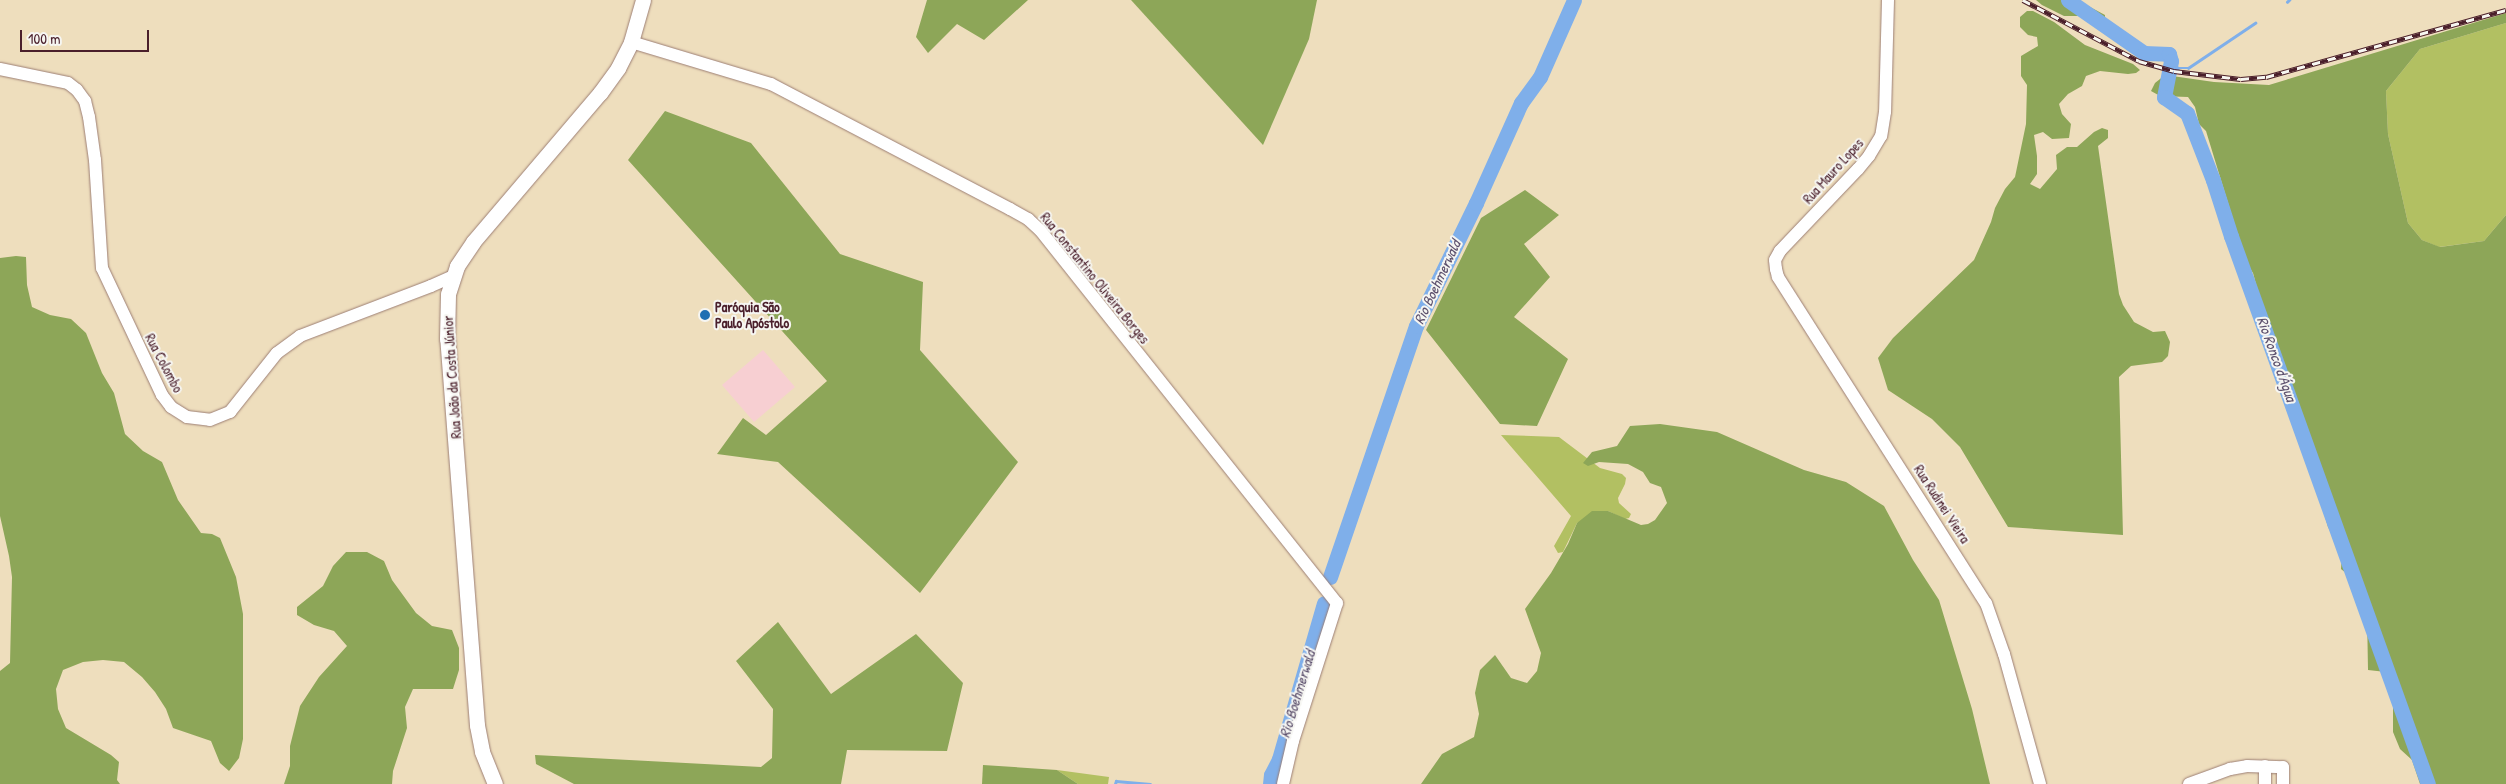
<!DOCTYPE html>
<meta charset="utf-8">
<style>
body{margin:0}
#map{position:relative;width:2506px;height:784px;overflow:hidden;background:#eedebd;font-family:"Patrick Hand",sans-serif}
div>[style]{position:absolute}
.built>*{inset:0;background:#f7cfd2}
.green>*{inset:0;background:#b2c062}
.forest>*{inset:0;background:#8da658}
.stream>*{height:2.5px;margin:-1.25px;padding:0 1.25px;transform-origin:1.25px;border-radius:1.25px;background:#7fafea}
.river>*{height:15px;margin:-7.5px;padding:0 7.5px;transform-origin:7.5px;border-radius:7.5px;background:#7fafea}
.roads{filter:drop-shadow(0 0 1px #9c7e74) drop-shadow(0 0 1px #9c7e74)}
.minor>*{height:12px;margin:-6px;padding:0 6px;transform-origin:6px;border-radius:6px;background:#fff}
.major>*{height:15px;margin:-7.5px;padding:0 7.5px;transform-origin:7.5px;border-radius:7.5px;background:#fff}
.rail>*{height:4.5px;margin-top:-2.25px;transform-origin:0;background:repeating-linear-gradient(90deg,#f6f6f2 0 8px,#4a1f2b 0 16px);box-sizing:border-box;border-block:1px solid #4a1f2b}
.dots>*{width:14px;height:14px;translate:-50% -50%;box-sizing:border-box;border:2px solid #f6f6f2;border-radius:50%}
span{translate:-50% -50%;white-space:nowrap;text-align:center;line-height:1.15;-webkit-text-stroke:4px #f6f6f2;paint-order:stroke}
.street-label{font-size:14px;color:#4a1f2b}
.poi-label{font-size:14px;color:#4a1f2b;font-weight:700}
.left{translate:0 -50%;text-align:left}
.water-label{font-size:15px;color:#5d516e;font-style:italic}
.scale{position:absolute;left:20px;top:30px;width:129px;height:22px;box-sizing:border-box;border:2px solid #4a1f2b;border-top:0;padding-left:6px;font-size:15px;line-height:18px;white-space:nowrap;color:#4a1f2b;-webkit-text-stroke:4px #f6f6f2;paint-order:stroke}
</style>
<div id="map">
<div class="built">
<div style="clip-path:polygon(763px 350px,795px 387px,754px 422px,722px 385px)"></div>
</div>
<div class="green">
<div style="clip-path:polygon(2506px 23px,2506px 215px,2484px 241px,2439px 247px,2422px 240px,2408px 223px,2388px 134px,2386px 91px,2420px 49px)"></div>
<div style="clip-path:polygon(1501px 435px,1559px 437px,1600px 468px,1622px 474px,1626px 478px,1625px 484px,1618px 498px,1619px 503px,1631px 514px,1629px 518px,1625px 519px,1608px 511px,1577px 523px,1563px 552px,1558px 553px,1554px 546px,1571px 516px)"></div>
<div style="clip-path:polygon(1057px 770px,1109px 777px,1108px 784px,1078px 784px)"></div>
</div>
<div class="forest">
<div style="clip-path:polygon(927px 0,1028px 0,984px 40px,957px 24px,928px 53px,916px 37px)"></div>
<div style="clip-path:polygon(1131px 0,1317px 0,1309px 39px,1263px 145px)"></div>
<div style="clip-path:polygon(2036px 0,2077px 0,2105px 15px,2105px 21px,2094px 24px,2081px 16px,2064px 16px,2042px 5px)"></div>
<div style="clip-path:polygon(2027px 11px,2033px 11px,2054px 22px,2085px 45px,2133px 64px,2140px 70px,2136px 73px,2128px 74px,2100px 71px,2086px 76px,2082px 86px,2068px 94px,2059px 104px,2062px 114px,2071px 124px,2069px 138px,2052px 139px,2043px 132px,2034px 135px,2037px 156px,2037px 174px,2030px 184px,2040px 189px,2057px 169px,2056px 155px,2067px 147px,2077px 147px,2094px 132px,2102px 128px,2108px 130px,2108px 138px,2098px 146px,2119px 294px,2123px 305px,2134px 322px,2153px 332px,2165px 331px,2170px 342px,2168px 356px,2162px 362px,2131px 366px,2119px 377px,2123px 535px,2008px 527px,1960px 447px,1932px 419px,1888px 390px,1878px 358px,1893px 338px,1974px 260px,1991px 222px,1995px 208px,2005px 189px,2015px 177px,2026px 124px,2027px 85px,2021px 76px,2021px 56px,2038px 46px,2037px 37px,2028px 35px,2020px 27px,2020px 17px)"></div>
<div style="clip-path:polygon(2506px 13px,2506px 23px,2420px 49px,2386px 91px,2388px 134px,2408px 223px,2422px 240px,2440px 247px,2484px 241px,2506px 215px,2506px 784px,2420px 784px,2412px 760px,2400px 749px,2393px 732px,2393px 703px,2386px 672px,2368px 670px,2367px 614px,2359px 608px,2354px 593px,2357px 582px,2341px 569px,2342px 553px,2328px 527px,2314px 479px,2313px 465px,2293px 422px,2295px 404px,2277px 363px,2253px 273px,2246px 262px,2206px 131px,2199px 124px,2195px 107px,2188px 97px,2160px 96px,2151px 91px,2155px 83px,2165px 75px,2214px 82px,2269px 85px)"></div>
<div style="clip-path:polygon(665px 111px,751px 143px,840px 254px,923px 282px,920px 350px,1018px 462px,920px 593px,778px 462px,717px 454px,743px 418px,766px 435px,827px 381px,628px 160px)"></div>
<div style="clip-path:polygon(1525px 190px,1559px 215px,1524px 244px,1550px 277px,1514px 317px,1568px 359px,1537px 426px,1500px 424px,1426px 330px,1481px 218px)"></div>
<div style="clip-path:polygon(16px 256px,26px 257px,27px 285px,32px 307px,50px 315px,71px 319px,86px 333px,102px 373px,114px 393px,125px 434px,143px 451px,162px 462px,178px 500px,201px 533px,212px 534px,220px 538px,236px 577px,243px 614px,243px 739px,239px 758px,229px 771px,220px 763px,211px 741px,173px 728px,166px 709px,155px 692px,142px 677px,124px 662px,103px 660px,83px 662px,63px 670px,56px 689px,58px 709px,66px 728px,111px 755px,119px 762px,117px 780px,120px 784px,0 784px,0 671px,10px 663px,12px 577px,9px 556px,0 516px,0 258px)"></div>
<div style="clip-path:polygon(1660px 424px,1717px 432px,1804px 470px,1846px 482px,1884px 506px,1913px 560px,1939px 600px,1972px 709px,1990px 784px,1421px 784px,1442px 754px,1474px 737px,1479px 714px,1475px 693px,1480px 670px,1495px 655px,1511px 678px,1527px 683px,1537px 671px,1541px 653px,1525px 609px,1551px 573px,1568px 544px,1577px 523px,1592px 511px,1608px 511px,1641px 525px,1648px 524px,1655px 520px,1667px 503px,1661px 487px,1650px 483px,1643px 472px,1628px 464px,1599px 462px,1588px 466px,1583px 463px,1592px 452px,1617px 446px,1630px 426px)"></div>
<div style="clip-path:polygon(346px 552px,367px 552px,384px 561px,392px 580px,416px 613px,432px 626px,452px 630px,459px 648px,459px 670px,453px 689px,413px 689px,405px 707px,407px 728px,393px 771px,392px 784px,284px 784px,290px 766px,290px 746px,300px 706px,319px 677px,347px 646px,334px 631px,314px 625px,297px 615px,297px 607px,323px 586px,333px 566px)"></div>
<div style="clip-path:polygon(778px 622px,831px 694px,916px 634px,963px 683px,947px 751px,847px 750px,841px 784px,574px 784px,536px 764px,535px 755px,761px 767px,772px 758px,773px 709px,736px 661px)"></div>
<div style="clip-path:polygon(983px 765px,1057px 770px,1078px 784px,982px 784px)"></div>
</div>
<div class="stream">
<div style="left:2287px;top:2px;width:3px;rotate:-45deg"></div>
<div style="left:2171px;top:61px;width:10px;rotate:45deg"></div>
<div style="left:2178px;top:68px;width:10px"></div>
<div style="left:2188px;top:68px;width:81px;rotate:-33.9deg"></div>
<div style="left:1115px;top:784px;width:3px;rotate:-72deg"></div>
<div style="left:1116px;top:781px;width:34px;rotate:5deg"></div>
</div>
<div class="river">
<div style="left:2068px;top:0;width:93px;rotate:34.9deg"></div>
<div style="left:2144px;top:53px;width:25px;rotate:2deg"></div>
<div style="left:2169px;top:54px;width:7px;rotate:74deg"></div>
<div style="left:2171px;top:61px;width:37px;rotate:101deg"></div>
<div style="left:2164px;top:97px;width:28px;rotate:35deg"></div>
<div style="left:2187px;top:113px;width:72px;rotate:68.8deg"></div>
<div style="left:2213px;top:180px;width:59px;rotate:72.2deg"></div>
<div style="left:2231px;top:236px;width:582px;rotate:70.23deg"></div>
<div style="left:1330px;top:577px;width:265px;rotate:-71.1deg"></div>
<div style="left:1416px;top:326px;width:137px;rotate:-64deg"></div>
<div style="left:1476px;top:203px;width:110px;rotate:-65.8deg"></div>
<div style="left:1521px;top:103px;width:32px;rotate:-54deg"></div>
<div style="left:1540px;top:77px;width:84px;rotate:-66.2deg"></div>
<div style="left:1270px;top:784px;width:9px;rotate:-84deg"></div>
<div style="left:1271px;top:775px;width:18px;rotate:-63deg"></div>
<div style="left:1279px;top:759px;width:162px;rotate:-73.9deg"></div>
</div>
<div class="roads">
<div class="minor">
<div style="left:1888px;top:0;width:112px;rotate:91.5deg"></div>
<div style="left:1885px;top:112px;width:24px;rotate:99deg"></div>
<div style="left:1881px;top:136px;width:23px;rotate:121deg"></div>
<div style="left:1869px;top:156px;width:17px;rotate:130deg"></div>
<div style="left:1858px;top:169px;width:113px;rotate:133.6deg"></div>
<div style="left:1780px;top:251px;width:10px;rotate:119deg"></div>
<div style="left:1775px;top:260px;width:9px;rotate:84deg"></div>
<div style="left:1776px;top:269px;width:8px;rotate:76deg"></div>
<div style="left:1778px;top:277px;width:387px;rotate:57.5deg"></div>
<div style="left:1986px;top:603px;width:54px;rotate:70.6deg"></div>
<div style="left:2004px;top:654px;width:135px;rotate:74.5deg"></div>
<div style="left:631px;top:42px;width:146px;rotate:16.7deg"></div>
<div style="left:771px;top:84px;width:270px;rotate:27.6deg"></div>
<div style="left:1010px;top:209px;width:21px;rotate:29deg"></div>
<div style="left:1028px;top:219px;width:16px;rotate:43deg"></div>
<div style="left:1040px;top:230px;width:477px;rotate:51.5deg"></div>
<div style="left:1337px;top:603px;width:145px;rotate:107.7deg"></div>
<div style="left:1293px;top:741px;width:44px;rotate:103.1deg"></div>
<div style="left:0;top:69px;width:69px;rotate:11.6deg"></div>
<div style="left:68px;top:83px;width:11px;rotate:38deg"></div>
<div style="left:77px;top:90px;width:14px;rotate:54deg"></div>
<div style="left:85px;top:101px;width:16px;rotate:76deg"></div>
<div style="left:89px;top:117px;width:43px;rotate:82.1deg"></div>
<div style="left:95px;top:160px;width:108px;rotate:86.3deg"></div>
<div style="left:102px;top:268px;width:140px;rotate:64.7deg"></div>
<div style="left:162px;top:395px;width:15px;rotate:53deg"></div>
<div style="left:171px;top:407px;width:19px;rotate:32deg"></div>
<div style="left:187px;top:417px;width:23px;rotate:7deg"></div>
<div style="left:210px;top:420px;width:22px;rotate:-22deg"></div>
<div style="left:230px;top:412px;width:75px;rotate:-51.5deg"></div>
<div style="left:277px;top:353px;width:29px;rotate:-36deg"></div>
<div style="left:300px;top:336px;width:140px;rotate:-20.9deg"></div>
<div style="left:431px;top:286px;width:24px;rotate:-24deg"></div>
<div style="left:2189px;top:784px;width:44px;rotate:-20.1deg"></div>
<div style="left:2230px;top:769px;width:17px;rotate:-10deg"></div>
<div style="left:2247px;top:766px;width:36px;rotate:2deg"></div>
<div style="left:2283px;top:767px;width:17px;rotate:90deg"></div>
<div style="left:2265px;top:784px;width:18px;rotate:-90deg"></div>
</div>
<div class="major">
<div style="left:495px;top:784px;width:35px;rotate:-112deg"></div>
<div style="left:482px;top:751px;width:26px;rotate:-101deg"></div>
<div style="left:477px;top:725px;width:387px;rotate:-94.4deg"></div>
<div style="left:447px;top:339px;width:45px;rotate:-88.7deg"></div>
<div style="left:448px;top:294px;width:29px;rotate:-72deg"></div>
<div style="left:457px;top:266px;width:29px;rotate:-56deg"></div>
<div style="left:473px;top:242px;width:196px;rotate:-49.6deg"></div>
<div style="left:600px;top:93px;width:31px;rotate:-54deg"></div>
<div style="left:618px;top:68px;width:29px;rotate:-63deg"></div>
<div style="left:631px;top:42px;width:44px;rotate:-74.1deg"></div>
</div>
</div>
<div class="rail">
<div style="left:2023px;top:0;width:131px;rotate:27.7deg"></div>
<div style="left:2139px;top:61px;width:36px;rotate:16deg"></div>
<div style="left:2174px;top:71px;width:67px;rotate:6.8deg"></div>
<div style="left:2241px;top:79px;width:25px;rotate:-5deg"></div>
<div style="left:2266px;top:77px;width:249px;rotate:-15.6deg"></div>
</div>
<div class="dots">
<div style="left:705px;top:315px;background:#1f6fb2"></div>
</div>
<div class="street-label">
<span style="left:1833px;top:171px;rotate:-48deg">Rua Mauro Lopes</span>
<span style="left:1095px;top:278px;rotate:51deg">Rua Constantino Oliveira Borges</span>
<span style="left:164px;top:363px;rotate:62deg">Rua Colombo</span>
<span style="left:452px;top:377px;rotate:-94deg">Rua João da Costa Júnior</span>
<span style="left:1942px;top:504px;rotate:57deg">Rua Rudinei Vieira</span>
</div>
<div class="poi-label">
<span class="left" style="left:715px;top:315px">Paróquia São<br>Paulo Apóstolo</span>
</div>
<div class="water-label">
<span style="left:1437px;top:282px;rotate:-65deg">Rio Boehmerwald</span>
<span style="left:2277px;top:359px;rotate:70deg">Rio Ronco d'Água</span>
<span style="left:1297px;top:694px;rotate:-73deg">Rio Boehmerwald</span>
</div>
<div class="scale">100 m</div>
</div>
